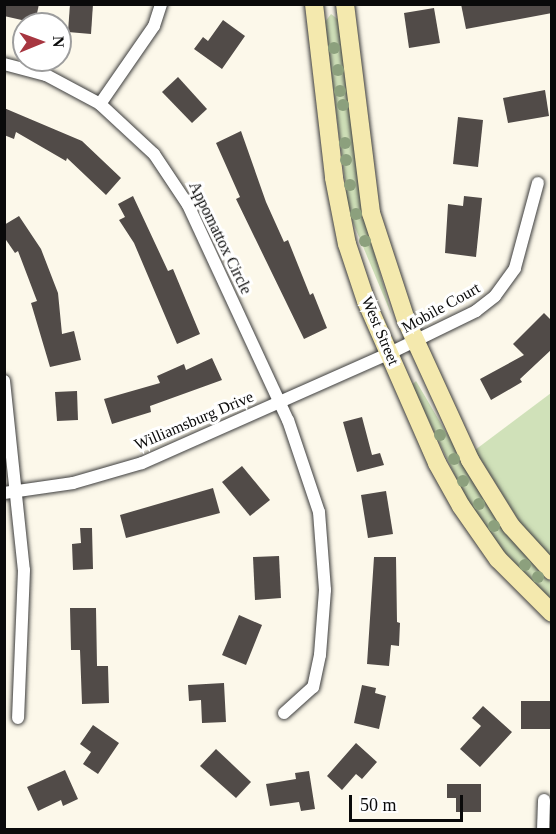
<!DOCTYPE html>
<style>
body{margin:0}
#map{position:relative;width:556px;height:834px;overflow:hidden;background:#fcf8ea;font-family:Georgia,serif}
div>[style]{position:absolute}
.green>*{inset:0;background:#d0e1b9}
.building>*{inset:0;background:#514b48}
.roads{filter:drop-shadow(0 0 2px #3d3d3d) drop-shadow(0 0 2px #3d3d3d)}
.street>*{height:12px;margin:-6px;padding:0 6px;transform-origin:6px;border-radius:6px;background:#fff}
.secondary>*{height:18px;margin:-9px;padding:0 9px;transform-origin:9px;border-radius:9px;background:#f4e9ae}
.trees>*{width:12px;height:12px;margin:-6px;border-radius:50%;background:#8ca07d}
span{translate:-50% -50%;white-space:nowrap;text-align:center;line-height:1.15;-webkit-text-stroke:6px #fff;paint-order:stroke}
.street-label{font-size:16px;color:#0a0a0a}
.frame{position:absolute;inset:0;border:6px solid #0a0a0a;pointer-events:none}
.north{position:absolute;left:12px;top:12px;width:60px;height:60px;box-sizing:border-box;background:#fff;border:2px solid #9d9d9d;border-radius:50%;rotate:89deg;font-size:16px;font-weight:700;line-height:24px;text-align:center;color:#0a0a0a}
.north::after{content:'';display:block;margin:auto;width:21px;height:27px;background:#a73640;clip-path:polygon(50% 0,100% 100%,50% 72%,0 100%)}
.scale{position:absolute;left:349px;top:795px;width:114px;height:27px;box-sizing:border-box;border:3px solid #0a0a0a;border-top:0;padding-left:8px;font-size:18px;line-height:21px;white-space:nowrap;color:#0a0a0a;-webkit-text-stroke:4px #fff;paint-order:stroke}
</style>
<div id="map">
<div class="green">
<div style="clip-path:polygon(331px 14px,339px 20px,361px 206px,392px 316px,349px 213px,325px 22px)"></div>
<div style="clip-path:polygon(416px 381px,503px 529px,551px 583px,551px 601px,502px 550px,465px 497px,412px 385px)"></div>
<div style="clip-path:polygon(551px 393px,551px 558px,524px 529px,475px 450px)"></div>
</div>
<div class="building">
<div style="clip-path:polygon(4px 4px,39px 4px,35px 23px,4px 16px)"></div>
<div style="clip-path:polygon(70px 4px,93px 4px,91px 34px,68px 32px)"></div>
<div style="clip-path:polygon(461px 4px,552px 4px,552px 13px,466px 29px)"></div>
<div style="clip-path:polygon(434px 8px,440px 43px,409px 48px,404px 13px)"></div>
<div style="clip-path:polygon(223px 20px,245px 36px,222px 69px,194px 49px,203px 37px,208px 41px)"></div>
<div style="clip-path:polygon(178px 77px,207px 109px,192px 123px,162px 92px)"></div>
<div style="clip-path:polygon(545px 90px,549px 116px,508px 123px,503px 98px)"></div>
<div style="clip-path:polygon(4px 108px,82px 141px,121px 178px,106px 195px,67px 158px,66px 161px,16px 132px,14px 139px,4px 135px)"></div>
<div style="clip-path:polygon(458px 117px,483px 120px,478px 167px,453px 164px)"></div>
<div style="clip-path:polygon(241px 131px,266px 202px,284px 242px,288px 240px,310px 295px,313px 293px,327px 328px,304px 339px,236px 199px,240px 197px,216px 143px)"></div>
<div style="clip-path:polygon(133px 196px,168px 271px,173px 269px,200px 334px,177px 344px,134px 243px,119px 220px,125px 217px,118px 204px)"></div>
<div style="clip-path:polygon(464px 196px,482px 198px,476px 257px,445px 253px,448px 204px,463px 206px)"></div>
<div style="clip-path:polygon(19px 216px,41px 249px,58px 293px,62px 334px,74px 331px,81px 360px,50px 367px,31px 303px,37px 301px,18px 251px,15px 253px,4px 237px,4px 225px)"></div>
<div style="clip-path:polygon(544px 313px,552px 321px,552px 349px,520px 379px,522px 382px,491px 400px,480px 379px,524px 355px,513px 344px)"></div>
<div style="clip-path:polygon(212px 358px,222px 380px,150px 406px,151px 412px,112px 424px,104px 399px,160px 383px,157px 376px,184px 364px,186px 370px)"></div>
<div style="clip-path:polygon(77px 391px,78px 420px,57px 421px,55px 392px)"></div>
<div style="clip-path:polygon(362px 417px,372px 455px,380px 453px,384px 465px,357px 472px,343px 422px)"></div>
<div style="clip-path:polygon(242px 466px,270px 500px,250px 516px,222px 482px)"></div>
<div style="clip-path:polygon(213px 488px,220px 513px,126px 538px,120px 515px)"></div>
<div style="clip-path:polygon(386px 491px,393px 534px,368px 538px,361px 495px)"></div>
<div style="clip-path:polygon(80px 528px,92px 528px,93px 569px,73px 570px,72px 544px,81px 543px)"></div>
<div style="clip-path:polygon(279px 556px,281px 598px,255px 600px,253px 557px)"></div>
<div style="clip-path:polygon(374px 557px,396px 557px,397px 622px,400px 623px,399px 646px,391px 645px,389px 666px,367px 664px)"></div>
<div style="clip-path:polygon(70px 608px,96px 608px,97px 666px,108px 666px,109px 703px,82px 704px,80px 650px,71px 650px)"></div>
<div style="clip-path:polygon(239px 615px,262px 625px,246px 665px,222px 655px)"></div>
<div style="clip-path:polygon(224px 683px,226px 722px,202px 723px,201px 700px,189px 701px,188px 685px)"></div>
<div style="clip-path:polygon(362px 685px,376px 688px,375px 693px,386px 696px,379px 729px,354px 723px)"></div>
<div style="clip-path:polygon(521px 701px,552px 701px,552px 729px,521px 729px)"></div>
<div style="clip-path:polygon(483px 706px,512px 732px,480px 767px,460px 749px,481px 726px,472px 718px)"></div>
<div style="clip-path:polygon(93px 725px,119px 743px,98px 774px,83px 764px,91px 752px,80px 744px)"></div>
<div style="clip-path:polygon(356px 743px,377px 762px,362px 779px,356px 774px,342px 790px,327px 776px)"></div>
<div style="clip-path:polygon(216px 749px,251px 782px,236px 798px,200px 766px)"></div>
<div style="clip-path:polygon(65px 770px,78px 799px,63px 806px,61px 800px,38px 811px,27px 787px)"></div>
<div style="clip-path:polygon(309px 771px,315px 809px,301px 811px,299px 802px,270px 806px,266px 784px,296px 779px,295px 773px)"></div>
<div style="clip-path:polygon(447px 784px,481px 784px,481px 812px,456px 812px,456px 798px,447px 798px)"></div>
</div>
<div class="roads">
<div class="street">
<div style="left:4px;top:64px;width:43px;rotate:14.7deg"></div>
<div style="left:46px;top:75px;width:61px;rotate:28.2deg"></div>
<div style="left:100px;top:104px;width:74px;rotate:42.8deg"></div>
<div style="left:154px;top:154px;width:61px;rotate:56.3deg"></div>
<div style="left:188px;top:205px;width:237px;rotate:65.1deg"></div>
<div style="left:288px;top:420px;width:97px;rotate:71.4deg"></div>
<div style="left:319px;top:512px;width:78px;rotate:85.6deg"></div>
<div style="left:325px;top:590px;width:65px;rotate:94.4deg"></div>
<div style="left:320px;top:655px;width:33px;rotate:102deg"></div>
<div style="left:313px;top:687px;width:39px;rotate:138deg"></div>
<div style="left:100px;top:104px;width:95px;rotate:-55.3deg"></div>
<div style="left:154px;top:26px;width:23px;rotate:-72deg"></div>
<div style="left:4px;top:381px;width:190px;rotate:84deg"></div>
<div style="left:24px;top:570px;width:148px;rotate:92.3deg"></div>
<div style="left:4px;top:493px;width:70px;rotate:-8.2deg"></div>
<div style="left:73px;top:483px;width:72px;rotate:-16.2deg"></div>
<div style="left:142px;top:463px;width:269px;rotate:-23.9deg"></div>
<div style="left:388px;top:354px;width:98px;rotate:-26deg"></div>
<div style="left:476px;top:311px;width:24px;rotate:-38deg"></div>
<div style="left:495px;top:296px;width:34px;rotate:-54deg"></div>
<div style="left:515px;top:268px;width:88px;rotate:-74.9deg"></div>
<div style="left:543px;top:830px;width:30px;rotate:-88deg"></div>
</div>
<div class="secondary">
<div style="left:314px;top:4px;width:175px;rotate:83.4deg"></div>
<div style="left:334px;top:178px;width:67px;rotate:78.9deg"></div>
<div style="left:347px;top:244px;width:60px;rotate:71.6deg"></div>
<div style="left:366px;top:301px;width:177px;rotate:66.3deg"></div>
<div style="left:437px;top:463px;width:49px;rotate:60.8deg"></div>
<div style="left:461px;top:506px;width:65px;rotate:55.1deg"></div>
<div style="left:498px;top:559px;width:76px;rotate:45deg"></div>
<div style="left:345px;top:4px;width:211px;rotate:82.9deg"></div>
<div style="left:371px;top:213px;width:113px;rotate:71.9deg"></div>
<div style="left:406px;top:320px;width:154px;rotate:65.4deg"></div>
<div style="left:470px;top:460px;width:78px;rotate:58.2deg"></div>
<div style="left:511px;top:526px;width:61px;rotate:47.7deg"></div>
</div>
</div>
<div class="trees">
<div style="left:334px;top:48px"></div>
<div style="left:338px;top:70px"></div>
<div style="left:340px;top:91px"></div>
<div style="left:343px;top:105px"></div>
<div style="left:345px;top:143px"></div>
<div style="left:346px;top:160px"></div>
<div style="left:350px;top:185px"></div>
<div style="left:356px;top:214px"></div>
<div style="left:365px;top:241px"></div>
<div style="left:440px;top:435px"></div>
<div style="left:454px;top:459px"></div>
<div style="left:463px;top:481px"></div>
<div style="left:479px;top:504px"></div>
<div style="left:494px;top:526px"></div>
<div style="left:525px;top:565px"></div>
<div style="left:538px;top:577px"></div>
</div>
<div class="street-label">
<span style="left:220px;top:238px;rotate:64deg">Appomattox Circle</span>
<span style="left:441px;top:308px;rotate:-29deg">Mobile Court</span>
<span style="left:380px;top:331px;rotate:67deg">West Street</span>
<span style="left:194px;top:421px;rotate:-23deg">Williamsburg Drive</span>
</div>
<div class="frame"></div>
<div class="north">N</div>
<div class="scale">50 m</div>
</div>
